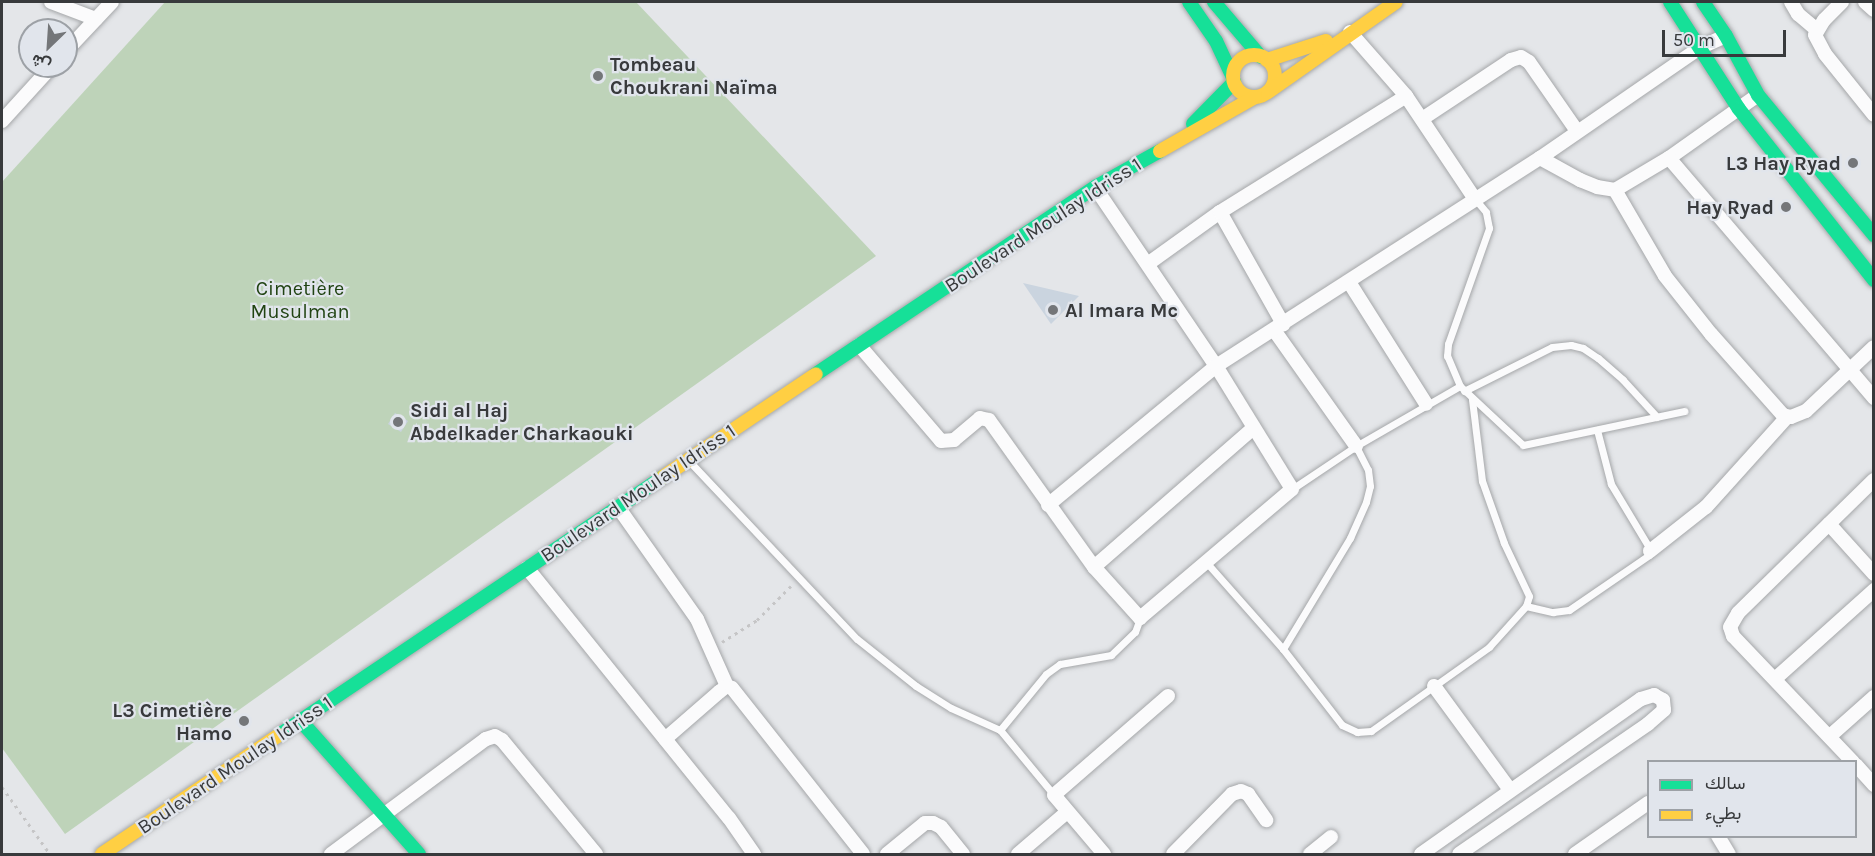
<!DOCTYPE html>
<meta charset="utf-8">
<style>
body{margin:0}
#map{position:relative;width:1875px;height:856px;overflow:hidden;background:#e4e6e9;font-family:Karla,Vazirmatn,sans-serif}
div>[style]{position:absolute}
.green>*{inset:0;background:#bed3b9}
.building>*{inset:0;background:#cad4df}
.path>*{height:3px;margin-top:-1.5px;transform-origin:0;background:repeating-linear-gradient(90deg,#c5c5c6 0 3px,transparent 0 7.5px)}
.roads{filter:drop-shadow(0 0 2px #a5a7a9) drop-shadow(0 0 2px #a5a7a9)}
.lane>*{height:7px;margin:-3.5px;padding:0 3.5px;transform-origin:3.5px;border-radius:3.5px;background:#fbfbfc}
.street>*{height:14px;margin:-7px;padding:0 7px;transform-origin:7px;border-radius:7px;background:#fbfbfc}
.fast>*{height:14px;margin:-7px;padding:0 7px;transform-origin:7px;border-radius:7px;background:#16e098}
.slow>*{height:14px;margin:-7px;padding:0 7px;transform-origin:7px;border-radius:7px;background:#ffcf43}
.slow>.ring{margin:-7px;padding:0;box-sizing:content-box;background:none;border:14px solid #ffcf43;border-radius:50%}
.dots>*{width:16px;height:16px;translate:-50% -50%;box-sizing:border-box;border:3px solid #e1e5ec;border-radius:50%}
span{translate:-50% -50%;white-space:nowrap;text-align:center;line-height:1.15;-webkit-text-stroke:4.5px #e1e5ec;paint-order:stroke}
.poi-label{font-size:20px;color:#383a3c;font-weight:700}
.left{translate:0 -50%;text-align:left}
.right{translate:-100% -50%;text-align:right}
.street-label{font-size:20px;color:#383a3c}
.park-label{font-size:20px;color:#214413}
.frame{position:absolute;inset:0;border:3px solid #383a3c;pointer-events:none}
.legend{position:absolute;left:1647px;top:760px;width:210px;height:78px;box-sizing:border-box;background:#e1e5ec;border:2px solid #9da1a6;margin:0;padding:8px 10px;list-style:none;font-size:18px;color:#383a3c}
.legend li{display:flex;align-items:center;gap:12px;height:30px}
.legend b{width:30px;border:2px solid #9da1a6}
.north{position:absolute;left:18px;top:18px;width:60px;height:60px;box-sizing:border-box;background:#e1e5ec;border:2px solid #9da1a6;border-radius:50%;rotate:205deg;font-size:16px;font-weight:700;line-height:24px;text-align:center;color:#383a3c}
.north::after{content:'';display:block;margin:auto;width:21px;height:27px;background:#747679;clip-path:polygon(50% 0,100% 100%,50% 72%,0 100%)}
.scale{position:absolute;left:1662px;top:30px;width:124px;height:27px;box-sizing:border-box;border:3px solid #383a3c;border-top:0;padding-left:8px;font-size:18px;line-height:21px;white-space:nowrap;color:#383a3c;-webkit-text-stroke:4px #e1e5ec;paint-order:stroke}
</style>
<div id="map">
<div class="green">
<div style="clip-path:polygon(165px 2px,636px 2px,876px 256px,65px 834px,2px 748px,2px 182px)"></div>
</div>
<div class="building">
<div style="clip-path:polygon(1023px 283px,1079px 296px,1051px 324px)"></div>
<div style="clip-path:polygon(395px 413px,408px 421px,401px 432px,388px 424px)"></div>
</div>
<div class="path">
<div style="left:722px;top:642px;width:41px;rotate:-32.2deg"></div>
<div style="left:757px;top:620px;width:48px;rotate:-45deg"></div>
<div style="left:2px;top:787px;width:82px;rotate:54.4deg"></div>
</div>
<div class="roads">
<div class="lane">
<div style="left:1460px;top:386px;width:33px;rotate:-113deg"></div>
<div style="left:1447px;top:356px;width:12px;rotate:-85deg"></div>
<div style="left:1448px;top:344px;width:123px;rotate:-70.5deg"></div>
<div style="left:1489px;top:228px;width:16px;rotate:-101deg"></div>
<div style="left:1486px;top:212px;width:17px;rotate:-130deg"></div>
<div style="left:1464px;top:391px;width:98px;rotate:-26.6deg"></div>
<div style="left:1552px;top:347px;width:19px;rotate:-6deg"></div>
<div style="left:1571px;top:345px;width:12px;rotate:14deg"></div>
<div style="left:1583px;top:348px;width:18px;rotate:34deg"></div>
<div style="left:1598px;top:358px;width:33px;rotate:41deg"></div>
<div style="left:1623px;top:380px;width:50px;rotate:47.4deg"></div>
<div style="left:690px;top:462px;width:243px;rotate:46.7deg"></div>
<div style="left:857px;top:639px;width:75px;rotate:38.5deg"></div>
<div style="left:916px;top:686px;width:41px;rotate:32.2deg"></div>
<div style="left:951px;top:708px;width:54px;rotate:24.2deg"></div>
<div style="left:1292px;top:489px;width:77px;rotate:-33.9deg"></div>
<div style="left:1356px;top:446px;width:120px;rotate:-30deg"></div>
<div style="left:1460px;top:386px;width:86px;rotate:43.1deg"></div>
<div style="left:1523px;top:445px;width:165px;rotate:-11.9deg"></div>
<div style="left:1206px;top:562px;width:116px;rotate:48.5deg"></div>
<div style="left:1283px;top:649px;width:130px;rotate:-58.9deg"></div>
<div style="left:1350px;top:538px;width:39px;rotate:-66deg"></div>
<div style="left:1366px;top:502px;width:16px;rotate:-76deg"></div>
<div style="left:1370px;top:486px;width:16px;rotate:-97deg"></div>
<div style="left:1368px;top:470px;width:27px;rotate:-117deg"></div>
<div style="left:1526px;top:606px;width:28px;rotate:13deg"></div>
<div style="left:1553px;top:612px;width:16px;rotate:-7deg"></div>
<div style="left:1569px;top:610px;width:97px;rotate:-34.5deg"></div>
<div style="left:1649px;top:555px;width:6px;rotate:-81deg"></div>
<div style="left:1650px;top:549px;width:76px;rotate:-121deg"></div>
<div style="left:1611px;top:484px;width:56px;rotate:-104.5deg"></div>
<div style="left:1283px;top:649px;width:96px;rotate:52.2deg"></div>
<div style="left:1342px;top:725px;width:17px;rotate:25deg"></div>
<div style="left:1357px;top:732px;width:14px;rotate:-4deg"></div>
<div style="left:1371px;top:731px;width:145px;rotate:-35.4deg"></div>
<div style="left:1489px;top:647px;width:55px;rotate:-47.9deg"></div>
<div style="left:1526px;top:606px;width:10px;rotate:-73deg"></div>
<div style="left:1529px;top:596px;width:59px;rotate:-115.3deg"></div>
<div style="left:1504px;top:543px;width:66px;rotate:-109.5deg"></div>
<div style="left:1482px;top:481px;width:83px;rotate:-97deg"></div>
<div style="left:1054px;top:795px;width:85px;rotate:-129.7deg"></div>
<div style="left:1000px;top:730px;width:72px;rotate:-50.6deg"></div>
<div style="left:1046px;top:674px;width:17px;rotate:-36deg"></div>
<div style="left:1060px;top:664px;width:52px;rotate:-10deg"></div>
<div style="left:1111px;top:655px;width:33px;rotate:-44deg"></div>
<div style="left:1135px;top:632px;width:15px;rotate:-70deg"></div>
</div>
<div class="street">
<div style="left:51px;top:2px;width:48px;rotate:20.7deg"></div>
<div style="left:1791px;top:2px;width:14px;rotate:60deg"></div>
<div style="left:1798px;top:14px;width:23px;rotate:40deg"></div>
<div style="left:1842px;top:2px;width:25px;rotate:135deg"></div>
<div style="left:1824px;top:20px;width:17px;rotate:121deg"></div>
<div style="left:1815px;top:35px;width:21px;rotate:62deg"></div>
<div style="left:1825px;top:54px;width:78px;rotate:51.2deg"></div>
<div style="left:1865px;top:2px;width:12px;rotate:42deg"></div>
<div style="left:1350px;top:32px;width:85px;rotate:48.8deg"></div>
<div style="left:1406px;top:96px;width:124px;rotate:56.2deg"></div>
<div style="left:66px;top:51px;width:67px;rotate:-46.8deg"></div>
<div style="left:1422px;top:119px;width:107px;rotate:-33.5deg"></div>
<div style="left:1511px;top:60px;width:10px;rotate:-17deg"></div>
<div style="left:1521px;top:57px;width:9px;rotate:32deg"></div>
<div style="left:1529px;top:62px;width:84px;rotate:55.2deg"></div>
<div style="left:2px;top:121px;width:74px;rotate:-47.7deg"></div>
<div style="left:1540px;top:158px;width:46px;rotate:28.8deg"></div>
<div style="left:1580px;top:180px;width:18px;rotate:22deg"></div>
<div style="left:1597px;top:187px;width:18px;rotate:9deg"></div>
<div style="left:1615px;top:190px;width:63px;rotate:-30.7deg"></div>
<div style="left:1669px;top:158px;width:109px;rotate:-35.3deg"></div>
<div style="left:1669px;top:158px;width:316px;rotate:49.5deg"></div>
<div style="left:1615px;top:190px;width:99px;rotate:59.8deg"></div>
<div style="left:1665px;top:276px;width:74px;rotate:51.6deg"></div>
<div style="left:1711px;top:334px;width:108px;rotate:48.4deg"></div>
<div style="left:1783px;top:415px;width:8px;rotate:14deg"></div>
<div style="left:1791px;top:417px;width:16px;rotate:-22deg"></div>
<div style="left:1806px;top:411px;width:93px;rotate:-43.3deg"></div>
<div style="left:1220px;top:212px;width:129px;rotate:60.6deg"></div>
<div style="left:1149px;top:263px;width:87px;rotate:-35.7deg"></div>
<div style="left:1220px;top:212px;width:219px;rotate:-31.9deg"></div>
<div style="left:1349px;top:282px;width:144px;rotate:57.7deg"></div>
<div style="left:1274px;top:330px;width:142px;rotate:54.7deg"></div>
<div style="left:859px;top:345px;width:126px;rotate:49.5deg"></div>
<div style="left:941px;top:441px;width:13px;rotate:-4deg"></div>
<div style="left:954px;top:440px;width:34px;rotate:-40deg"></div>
<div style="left:980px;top:418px;width:9px;rotate:13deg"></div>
<div style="left:989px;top:420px;width:181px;rotate:54.5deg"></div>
<div style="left:1094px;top:567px;width:69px;rotate:48deg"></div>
<div style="left:1140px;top:618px;width:199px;rotate:-40.3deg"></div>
<div style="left:1292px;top:489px;width:145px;rotate:-121.7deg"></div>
<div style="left:1216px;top:366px;width:216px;rotate:-124.1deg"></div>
<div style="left:1048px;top:505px;width:218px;rotate:-39.6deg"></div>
<div style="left:1216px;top:366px;width:385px;rotate:-32.7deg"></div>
<div style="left:1540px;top:158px;width:196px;rotate:-34.6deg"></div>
<div style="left:1701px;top:47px;width:27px;rotate:-24deg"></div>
<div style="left:618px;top:507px;width:137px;rotate:54.8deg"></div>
<div style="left:697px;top:619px;width:73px;rotate:65.9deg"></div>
<div style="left:1829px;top:524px;width:67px;rotate:48deg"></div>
<div style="left:1650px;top:551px;width:71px;rotate:-38.2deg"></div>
<div style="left:1706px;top:507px;width:121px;rotate:-48deg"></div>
<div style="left:1094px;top:567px;width:210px;rotate:-41.1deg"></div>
<div style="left:527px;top:568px;width:321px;rotate:51.1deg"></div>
<div style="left:729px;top:818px;width:44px;rotate:55.2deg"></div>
<div style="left:1776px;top:678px;width:132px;rotate:-41.9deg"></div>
<div style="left:1434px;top:686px;width:129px;rotate:53.8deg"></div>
<div style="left:1830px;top:736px;width:59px;rotate:-41.6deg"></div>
<div style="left:665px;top:739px;width:72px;rotate:-41deg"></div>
<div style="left:719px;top:692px;width:10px;rotate:-37deg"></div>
<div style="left:727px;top:686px;width:5px;rotate:22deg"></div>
<div style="left:732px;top:688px;width:211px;rotate:51.7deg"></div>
<div style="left:1853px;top:762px;width:174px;rotate:-133.6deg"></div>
<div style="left:1733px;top:636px;width:9px;rotate:-108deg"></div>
<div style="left:1730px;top:627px;width:16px;rotate:-60deg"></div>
<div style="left:1738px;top:613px;width:190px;rotate:-44.4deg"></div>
<div style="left:1856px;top:765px;width:27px;rotate:48deg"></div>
<div style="left:1718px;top:836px;width:21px;rotate:59deg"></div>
<div style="left:331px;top:854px;width:193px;rotate:-36.6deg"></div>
<div style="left:486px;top:739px;width:9px;rotate:-18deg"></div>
<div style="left:495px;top:736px;width:8px;rotate:30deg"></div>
<div style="left:502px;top:740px;width:148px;rotate:50.5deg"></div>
<div style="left:887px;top:854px;width:49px;rotate:-39.2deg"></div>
<div style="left:925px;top:823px;width:8px"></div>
<div style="left:933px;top:823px;width:9px;rotate:27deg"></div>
<div style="left:941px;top:827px;width:35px;rotate:51deg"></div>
<div style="left:1018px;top:854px;width:65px;rotate:-40.6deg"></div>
<div style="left:1104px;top:854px;width:77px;rotate:-130.3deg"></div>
<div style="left:1054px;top:795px;width:151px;rotate:-41deg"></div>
<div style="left:1173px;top:854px;width:84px;rotate:-45.5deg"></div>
<div style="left:1232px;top:794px;width:9px;rotate:-18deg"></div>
<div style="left:1241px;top:791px;width:8px;rotate:23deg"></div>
<div style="left:1248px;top:794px;width:32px;rotate:55deg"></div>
<div style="left:1310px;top:854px;width:27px;rotate:-39deg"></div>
<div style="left:1421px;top:854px;width:269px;rotate:-35.2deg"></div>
<div style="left:1641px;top:699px;width:14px;rotate:-17deg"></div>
<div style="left:1654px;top:695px;width:10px;rotate:29deg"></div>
<div style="left:1663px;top:700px;width:10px;rotate:84deg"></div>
<div style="left:1664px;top:710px;width:21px;rotate:139deg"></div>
<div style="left:1648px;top:724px;width:229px;rotate:145.5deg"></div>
<div style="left:1575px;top:854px;width:89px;rotate:-34.9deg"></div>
</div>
<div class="fast">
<div style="left:1189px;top:2px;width:47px;rotate:55.3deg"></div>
<div style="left:1216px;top:41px;width:40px;rotate:65deg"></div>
<div style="left:1214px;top:2px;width:72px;rotate:49.5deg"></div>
<div style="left:1670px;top:2px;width:127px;rotate:57.2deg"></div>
<div style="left:1739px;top:109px;width:218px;rotate:51.7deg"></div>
<div style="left:1703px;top:2px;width:41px;rotate:55.9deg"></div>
<div style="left:1726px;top:36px;width:67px;rotate:61.5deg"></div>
<div style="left:1758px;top:95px;width:182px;rotate:50.4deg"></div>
<div style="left:1193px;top:124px;width:59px;rotate:-45.7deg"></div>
<div style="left:816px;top:374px;width:336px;rotate:-33.8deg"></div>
<div style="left:1095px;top:187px;width:74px;rotate:-29deg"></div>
<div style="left:300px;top:720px;width:179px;rotate:48.4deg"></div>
<div style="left:279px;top:735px;width:463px;rotate:-33.9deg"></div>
</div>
<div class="slow">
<div class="ring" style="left:1233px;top:55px;width:28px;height:28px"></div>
<div style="left:1267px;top:60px;width:62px;rotate:-17.9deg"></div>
<div style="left:1268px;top:92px;width:156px;rotate:-35.1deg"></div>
<div style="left:1160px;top:151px;width:109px;rotate:-29.6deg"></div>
<div style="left:663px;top:477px;width:184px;rotate:-33.9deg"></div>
<div style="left:102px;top:854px;width:213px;rotate:-33.9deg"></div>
</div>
</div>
<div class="dots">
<div style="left:598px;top:76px;background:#747679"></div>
<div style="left:1853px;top:163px;background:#747679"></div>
<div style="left:1786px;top:207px;background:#747679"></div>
<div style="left:1053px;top:310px;background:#747679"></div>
<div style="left:398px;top:422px;background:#747679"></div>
<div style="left:244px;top:721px;background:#747679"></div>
</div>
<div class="poi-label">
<span class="left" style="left:610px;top:76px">Tombeau<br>Choukrani Naïma</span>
<span class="right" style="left:1841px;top:163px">L3 Hay Ryad</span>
<span class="right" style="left:1774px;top:207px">Hay Ryad</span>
<span class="left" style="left:1065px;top:310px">Al Imara Mc</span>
<span class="left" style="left:410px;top:422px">Sidi al Haj<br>Abdelkader Charkaouki</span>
<span class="right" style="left:232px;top:722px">L3 Cimetière<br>Hamo</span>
</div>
<div class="street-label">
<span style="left:1043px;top:225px;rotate:-33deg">Boulevard Moulay Idriss 1</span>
<span style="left:638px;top:493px;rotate:-34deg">Boulevard Moulay Idriss 1</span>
<span style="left:235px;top:765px;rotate:-34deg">Boulevard Moulay Idriss 1</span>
</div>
<div class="park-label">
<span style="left:300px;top:300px">Cimetière<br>Musulman</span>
</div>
<div class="frame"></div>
<ul class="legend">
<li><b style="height:8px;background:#16e098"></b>سالك</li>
<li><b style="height:8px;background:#ffcf43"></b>بطيء</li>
</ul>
<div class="north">ش</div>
<div class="scale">50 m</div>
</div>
